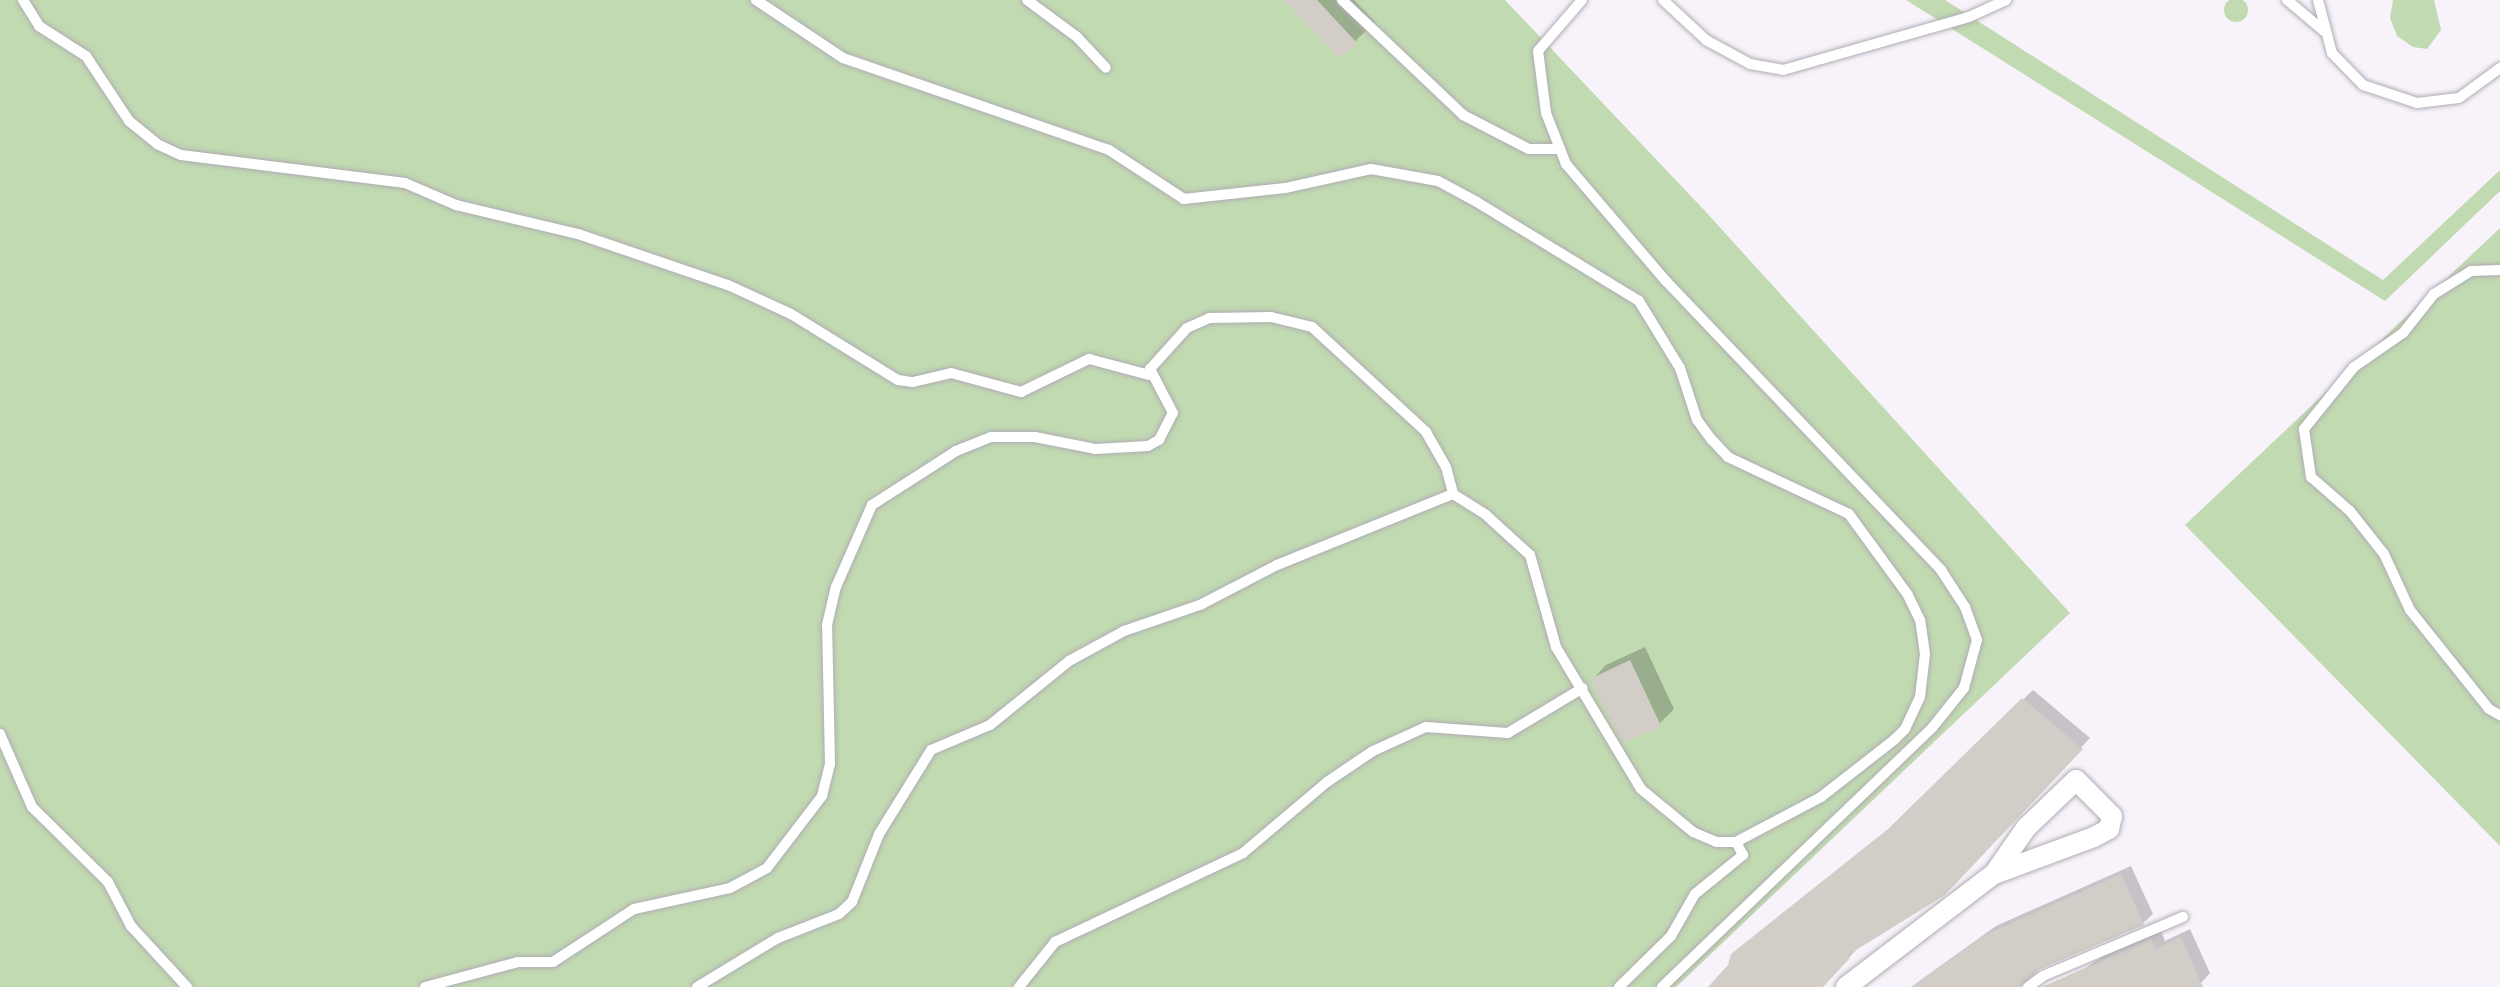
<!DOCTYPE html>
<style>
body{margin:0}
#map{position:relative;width:2500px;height:987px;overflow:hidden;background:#f8f3fb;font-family:Arial,sans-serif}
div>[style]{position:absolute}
.green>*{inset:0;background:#c1dab1}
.round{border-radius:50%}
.shadow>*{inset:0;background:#0003}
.building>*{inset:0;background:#d3cdc7}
.roads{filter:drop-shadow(0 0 2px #b0acb3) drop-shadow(0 0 2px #b0acb3)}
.lane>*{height:10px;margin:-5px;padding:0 5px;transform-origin:5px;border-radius:5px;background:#fff}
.street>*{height:20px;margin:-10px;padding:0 10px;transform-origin:10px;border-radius:10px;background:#fff}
span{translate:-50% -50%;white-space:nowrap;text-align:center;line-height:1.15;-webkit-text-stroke:6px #fff;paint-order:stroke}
</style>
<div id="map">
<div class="green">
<div class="round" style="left:2224px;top:-2px;width:24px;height:24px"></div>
<div style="clip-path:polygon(0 0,1505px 0,1705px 211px,2070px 613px,1676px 987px,0 987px)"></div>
<div style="clip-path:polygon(1906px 0,1945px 0,2383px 280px,2500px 170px,2500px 191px,2385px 301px)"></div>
<div style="clip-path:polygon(2393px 0,2434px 0,2441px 30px,2427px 49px,2413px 47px,2397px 36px,2390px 18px)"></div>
<div style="clip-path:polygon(2500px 228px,2500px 846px,2185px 525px)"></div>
</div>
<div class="shadow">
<div style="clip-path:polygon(1287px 0,1354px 0,1375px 22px,1340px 56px)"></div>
<div style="clip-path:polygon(1645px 647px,1674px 709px,1659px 724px,1592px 680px,1606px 665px)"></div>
<div style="clip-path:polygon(2033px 690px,2090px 738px,1955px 883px,1858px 948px,1821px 987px,1710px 987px,1900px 820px)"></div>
<div style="clip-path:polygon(2131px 866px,2153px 914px,2143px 923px,1997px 987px,1911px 987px,1996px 926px)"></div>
<div style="clip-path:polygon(2190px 929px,2210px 973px,2201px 983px,2191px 987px,2059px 987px,2104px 955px,2161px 931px,2165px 941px)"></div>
</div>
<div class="building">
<div style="clip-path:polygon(1284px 0,1317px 0,1357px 43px,1340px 59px)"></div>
<div style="clip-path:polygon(1630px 660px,1661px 726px,1623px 743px,1590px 679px)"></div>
<div style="clip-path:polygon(2022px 698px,2083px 749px,1945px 895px,1848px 955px,1850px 958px,1823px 987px,1708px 987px,1728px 965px,1731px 954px,1888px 829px)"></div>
<div style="clip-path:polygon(2121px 874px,2144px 925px,2040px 969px,2020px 987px,1912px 987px,1985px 935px)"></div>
<div style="clip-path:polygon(2181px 937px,2203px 987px,2042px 987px,2151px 939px,2155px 949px)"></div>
</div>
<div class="roads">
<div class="lane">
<div style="left:23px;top:0;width:31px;rotate:58deg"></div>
<div style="left:39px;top:26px;width:56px;rotate:32.6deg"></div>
<div style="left:86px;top:56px;width:78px;rotate:56.5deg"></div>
<div style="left:129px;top:121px;width:36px;rotate:39deg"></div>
<div style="left:157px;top:144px;width:26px;rotate:25deg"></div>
<div style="left:181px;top:155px;width:226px;rotate:7.1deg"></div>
<div style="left:405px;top:183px;width:56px;rotate:23.3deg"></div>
<div style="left:456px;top:205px;width:125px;rotate:13.4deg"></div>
<div style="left:578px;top:234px;width:158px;rotate:18.8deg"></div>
<div style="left:728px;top:285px;width:69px;rotate:24.7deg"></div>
<div style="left:791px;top:314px;width:126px;rotate:31.7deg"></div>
<div style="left:898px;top:380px;width:15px;rotate:8deg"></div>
<div style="left:913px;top:382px;width:39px;rotate:-13deg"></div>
<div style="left:951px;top:373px;width:73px;rotate:15.2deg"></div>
<div style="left:1021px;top:392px;width:76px;rotate:-25.9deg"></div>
<div style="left:1089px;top:359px;width:62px;rotate:14.9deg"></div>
<div style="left:1027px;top:0;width:62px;rotate:36.5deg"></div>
<div style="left:1077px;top:37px;width:42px;rotate:46.9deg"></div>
<div style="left:1342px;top:0;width:167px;rotate:43.5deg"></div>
<div style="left:1463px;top:115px;width:74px;rotate:27.3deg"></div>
<div style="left:1529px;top:149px;width:31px"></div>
<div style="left:1582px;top:0;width:67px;rotate:130.8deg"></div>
<div style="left:1538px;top:51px;width:63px;rotate:82.6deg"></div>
<div style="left:1546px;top:113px;width:55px;rotate:68.6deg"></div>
<div style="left:1566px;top:164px;width:154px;rotate:49.5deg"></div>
<div style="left:1666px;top:281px;width:399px;rotate:46.4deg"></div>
<div style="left:1941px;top:570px;width:44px;rotate:57deg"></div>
<div style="left:1965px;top:607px;width:35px;rotate:70deg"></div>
<div style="left:1977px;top:640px;width:50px;rotate:105.2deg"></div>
<div style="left:1964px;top:688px;width:51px;rotate:128.7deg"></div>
<div style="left:1932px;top:728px;width:374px;rotate:136.2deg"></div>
<div style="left:1663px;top:0;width:59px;rotate:42.9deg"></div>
<div style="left:1706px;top:40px;width:50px;rotate:28.6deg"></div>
<div style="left:1750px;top:64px;width:34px;rotate:10deg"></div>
<div style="left:1783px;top:70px;width:193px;rotate:-15.9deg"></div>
<div style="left:1969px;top:17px;width:41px;rotate:-24.7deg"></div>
<div style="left:2287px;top:0;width:48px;rotate:40deg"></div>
<div style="left:2318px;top:0;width:55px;rotate:75.2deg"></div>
<div style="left:2332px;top:53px;width:45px;rotate:45.9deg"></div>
<div style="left:2363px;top:85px;width:57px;rotate:18.4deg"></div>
<div style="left:2417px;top:103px;width:42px;rotate:-6.8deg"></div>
<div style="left:2459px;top:98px;width:51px;rotate:-36.2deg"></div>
<div style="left:2500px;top:270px;width:29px;rotate:178deg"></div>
<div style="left:2471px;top:271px;width:44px;rotate:148.1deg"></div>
<div style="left:2434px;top:294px;width:50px;rotate:128.5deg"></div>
<div style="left:2403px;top:333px;width:60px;rotate:145.2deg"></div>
<div style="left:2354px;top:367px;width:80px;rotate:128.9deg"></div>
<div style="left:2304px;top:429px;width:49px;rotate:81.7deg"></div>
<div style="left:2311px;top:477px;width:52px;rotate:41.1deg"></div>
<div style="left:2350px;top:511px;width:55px;rotate:51.7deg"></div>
<div style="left:2384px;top:554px;width:62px;rotate:65.1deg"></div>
<div style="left:2410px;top:610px;width:127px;rotate:51.4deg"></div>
<div style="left:2489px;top:709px;width:13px;rotate:29deg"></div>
<div style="left:0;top:734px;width:80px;rotate:66.3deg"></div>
<div style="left:32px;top:807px;width:107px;rotate:44.6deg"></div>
<div style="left:108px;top:882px;width:50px;rotate:62.4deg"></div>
<div style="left:131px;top:926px;width:83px;rotate:47.4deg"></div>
<div style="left:425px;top:987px;width:96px;rotate:-15deg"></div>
<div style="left:518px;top:962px;width:35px"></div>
<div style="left:553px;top:962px;width:97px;rotate:-33.2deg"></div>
<div style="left:634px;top:909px;width:98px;rotate:-12.3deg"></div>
<div style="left:730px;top:888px;width:42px;rotate:-28.4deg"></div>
<div style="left:767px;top:868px;width:91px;rotate:-52.6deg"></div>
<div style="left:822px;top:796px;width:33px;rotate:-76deg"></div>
<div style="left:830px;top:764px;width:139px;rotate:-91.2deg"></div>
<div style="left:827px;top:625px;width:39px;rotate:-77deg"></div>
<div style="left:836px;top:587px;width:90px;rotate:-66.3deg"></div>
<div style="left:872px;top:505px;width:100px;rotate:-32.7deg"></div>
<div style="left:956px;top:451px;width:38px;rotate:-22deg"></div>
<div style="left:991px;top:437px;width:44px"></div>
<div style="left:1035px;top:437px;width:61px;rotate:11.3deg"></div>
<div style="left:1095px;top:449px;width:53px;rotate:-3.2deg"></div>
<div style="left:1148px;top:446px;width:13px;rotate:-29deg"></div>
<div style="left:1159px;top:440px;width:30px;rotate:-63deg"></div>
<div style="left:1173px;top:413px;width:50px;rotate:-117.6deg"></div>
<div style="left:1150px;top:369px;width:55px;rotate:-47.9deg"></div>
<div style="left:1187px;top:328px;width:24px;rotate:-24deg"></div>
<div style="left:1209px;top:318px;width:62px;rotate:-0.9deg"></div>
<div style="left:1271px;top:317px;width:42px;rotate:13.7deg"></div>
<div style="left:1312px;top:327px;width:155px;rotate:42.6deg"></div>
<div style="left:1426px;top:432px;width:40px;rotate:60.3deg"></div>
<div style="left:1446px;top:467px;width:28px;rotate:75deg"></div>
<div style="left:697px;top:987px;width:95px;rotate:-31.2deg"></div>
<div style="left:778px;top:938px;width:66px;rotate:-21.5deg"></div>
<div style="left:839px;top:914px;width:18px;rotate:-43deg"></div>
<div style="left:852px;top:902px;width:73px;rotate:-68.3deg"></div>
<div style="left:879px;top:834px;width:99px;rotate:-58.2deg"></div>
<div style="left:931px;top:750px;width:64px;rotate:-23deg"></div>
<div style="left:990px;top:725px;width:102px;rotate:-39deg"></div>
<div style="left:1069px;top:661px;width:63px;rotate:-28.6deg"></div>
<div style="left:1124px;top:631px;width:80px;rotate:-18.9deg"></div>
<div style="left:1200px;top:605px;width:87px;rotate:-27.5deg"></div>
<div style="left:1277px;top:565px;width:190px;rotate:-22deg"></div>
<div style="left:1453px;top:494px;width:39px;rotate:32deg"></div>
<div style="left:1486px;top:515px;width:59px;rotate:42.3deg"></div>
<div style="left:1530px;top:555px;width:96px;rotate:74.2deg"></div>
<div style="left:1556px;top:647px;width:165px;rotate:59.1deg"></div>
<div style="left:1641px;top:789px;width:67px;rotate:39.6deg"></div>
<div style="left:1693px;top:832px;width:25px;rotate:23deg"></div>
<div style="left:1716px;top:842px;width:20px"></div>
<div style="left:1736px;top:842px;width:96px;rotate:-27.9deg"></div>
<div style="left:1821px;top:797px;width:93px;rotate:-38deg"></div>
<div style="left:1894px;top:740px;width:16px;rotate:-45deg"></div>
<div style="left:1905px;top:729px;width:35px;rotate:-65deg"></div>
<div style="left:1920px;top:697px;width:43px;rotate:-83.4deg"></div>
<div style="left:1925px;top:654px;width:34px;rotate:-98deg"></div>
<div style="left:1920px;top:620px;width:28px;rotate:-116deg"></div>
<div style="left:1908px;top:595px;width:100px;rotate:-126.1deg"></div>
<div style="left:1849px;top:514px;width:134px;rotate:-154.8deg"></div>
<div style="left:1728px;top:457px;width:25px;rotate:-133deg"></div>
<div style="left:1711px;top:439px;width:24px;rotate:-126deg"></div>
<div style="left:1697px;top:420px;width:55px;rotate:-108.1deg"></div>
<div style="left:1680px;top:368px;width:79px;rotate:-121.5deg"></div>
<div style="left:1639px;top:301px;width:190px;rotate:-148.6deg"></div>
<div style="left:1477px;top:202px;width:44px;rotate:-151.7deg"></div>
<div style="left:1438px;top:181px;width:68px;rotate:-169.8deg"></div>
<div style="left:1371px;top:169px;width:88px;rotate:167.5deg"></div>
<div style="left:1285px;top:188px;width:102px;rotate:173.8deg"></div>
<div style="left:1184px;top:199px;width:90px;rotate:-146.8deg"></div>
<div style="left:1109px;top:150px;width:281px;rotate:-160.9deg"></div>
<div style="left:843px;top:58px;width:105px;rotate:-146.3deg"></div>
<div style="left:1019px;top:987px;width:58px;rotate:-51.3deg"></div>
<div style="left:1055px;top:942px;width:208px;rotate:-25.3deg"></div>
<div style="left:1243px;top:853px;width:110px;rotate:-40.2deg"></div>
<div style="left:1327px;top:782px;width:55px;rotate:-34deg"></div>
<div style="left:1373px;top:751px;width:58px;rotate:-24.4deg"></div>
<div style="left:1426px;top:727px;width:82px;rotate:4.2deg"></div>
<div style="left:1508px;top:733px;width:87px;rotate:-31deg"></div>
<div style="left:1619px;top:987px;width:73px;rotate:-44.4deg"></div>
<div style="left:1671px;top:936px;width:48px;rotate:-60.3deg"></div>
<div style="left:1695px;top:894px;width:62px;rotate:-39.1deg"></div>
<div style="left:1743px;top:855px;width:15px;rotate:-118deg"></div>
<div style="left:2028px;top:987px;width:19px;rotate:-36deg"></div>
<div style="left:2043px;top:976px;width:152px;rotate:-22.9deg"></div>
</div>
<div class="street">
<div style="left:1846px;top:987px;width:186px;rotate:-37.4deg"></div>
<div style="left:1994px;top:874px;width:107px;rotate:-20.3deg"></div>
<div style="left:2094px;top:837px;width:17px;rotate:-28deg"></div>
<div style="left:2109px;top:829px;width:13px;rotate:-77deg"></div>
<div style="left:2112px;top:816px;width:51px;rotate:-135deg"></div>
<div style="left:2076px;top:780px;width:69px;rotate:136.2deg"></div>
<div style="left:2026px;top:828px;width:56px;rotate:124.8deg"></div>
</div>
</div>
</div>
